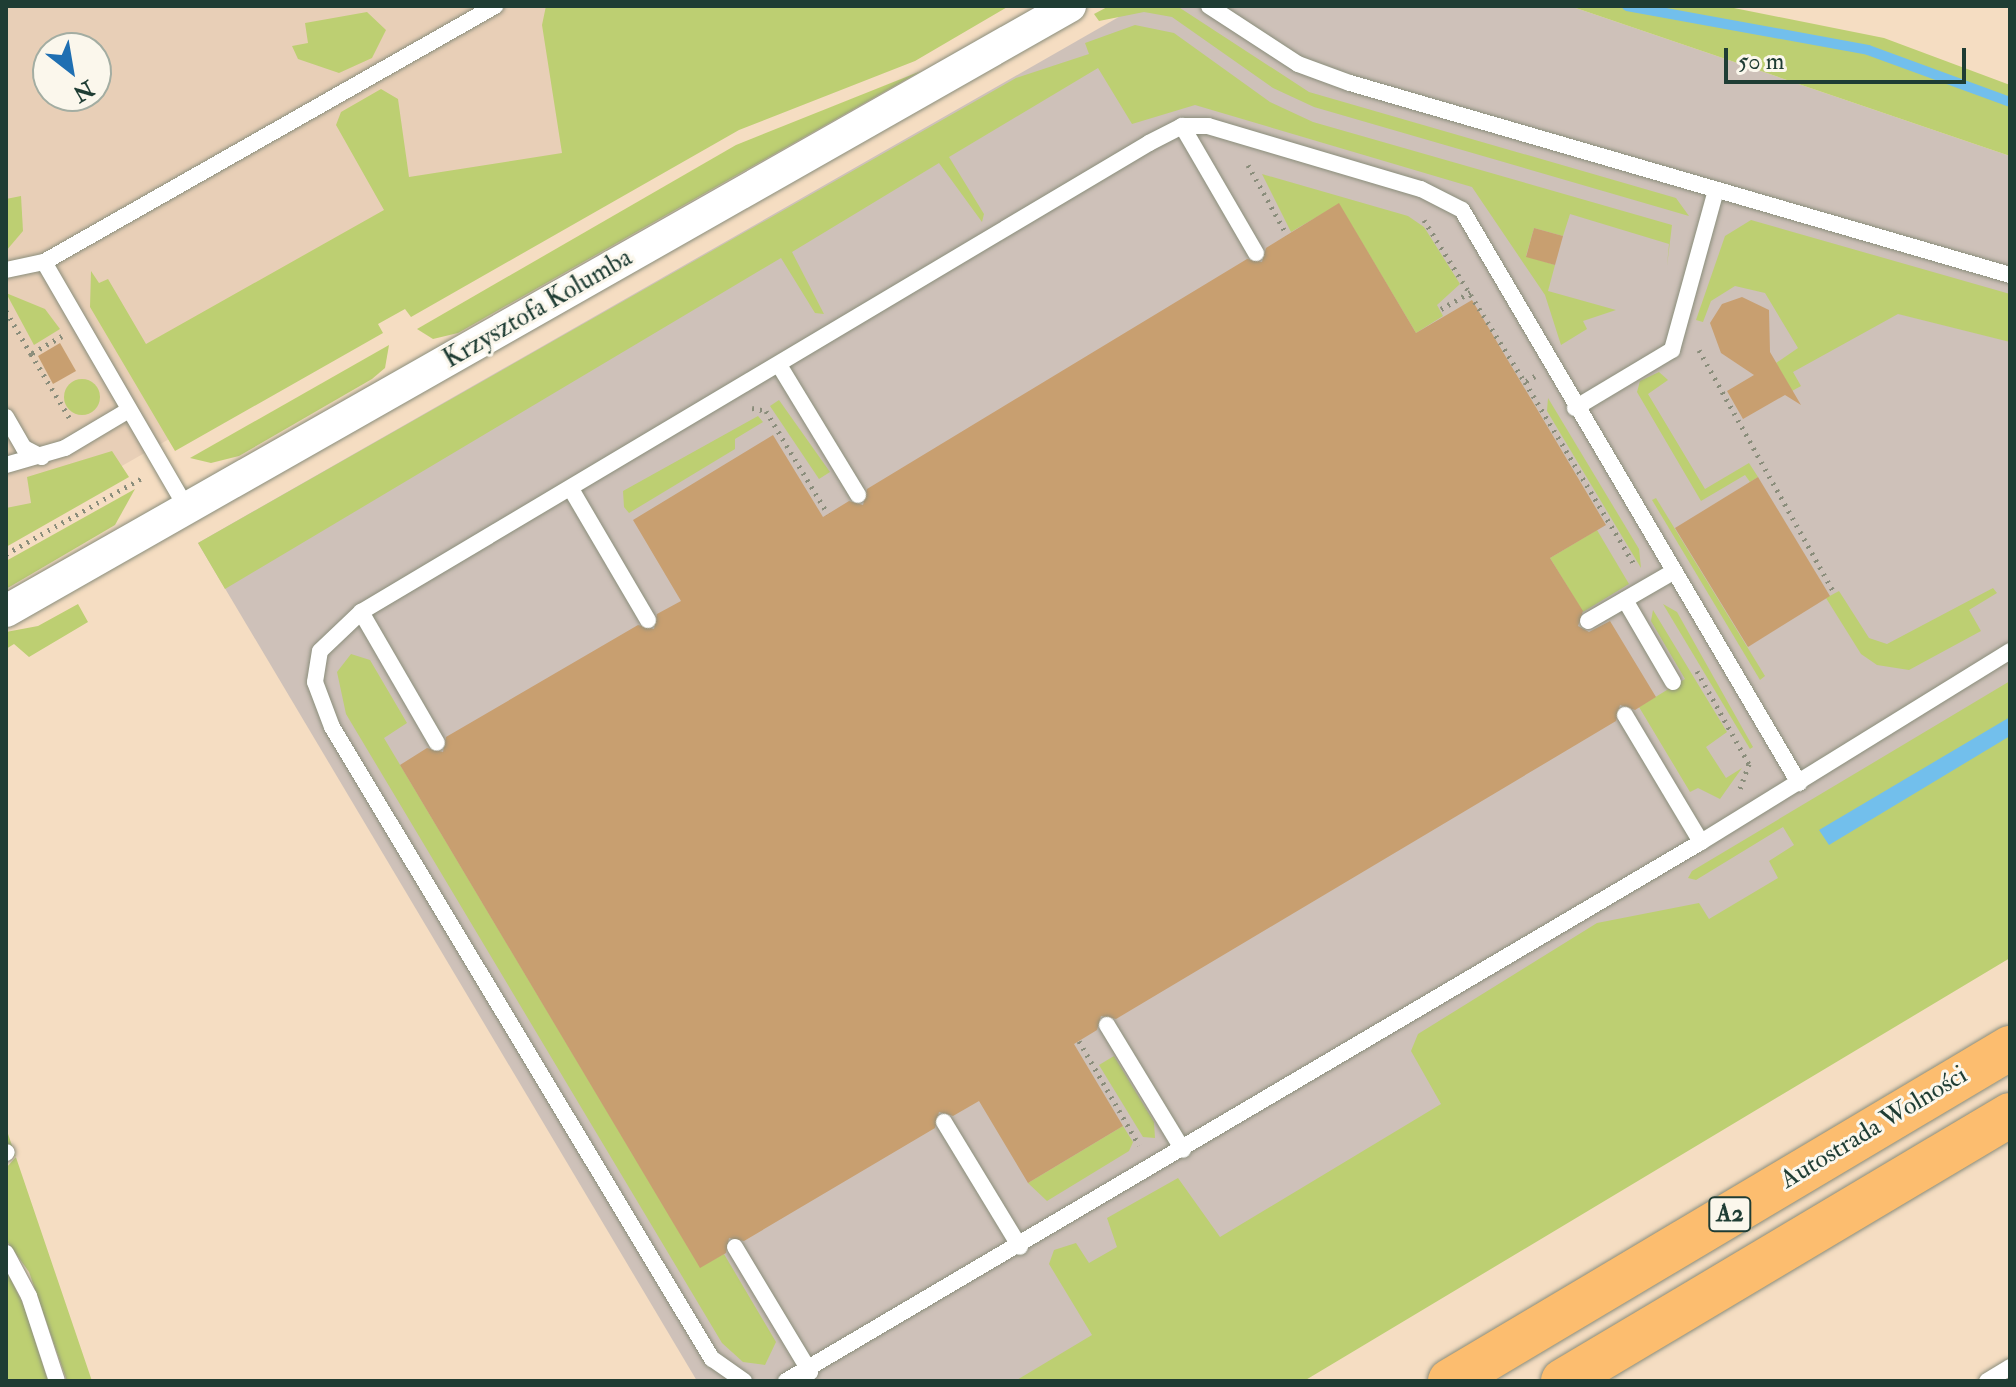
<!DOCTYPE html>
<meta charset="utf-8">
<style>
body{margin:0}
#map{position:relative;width:2016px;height:1387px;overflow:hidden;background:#f5ddc2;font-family:"IM FELL Double Pica",serif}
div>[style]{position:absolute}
.built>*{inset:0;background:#e8cfb7}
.industrial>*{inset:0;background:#cec1b9}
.green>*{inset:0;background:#bdcf72}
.round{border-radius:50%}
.water>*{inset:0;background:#72bfec}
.stream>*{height:10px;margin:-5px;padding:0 5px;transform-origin:5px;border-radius:5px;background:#72bfec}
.building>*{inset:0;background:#c89f70}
.path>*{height:5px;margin-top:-2.5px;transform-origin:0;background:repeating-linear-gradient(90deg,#8a8d7b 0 2px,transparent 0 8px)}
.roads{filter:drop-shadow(0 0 2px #8a8d7b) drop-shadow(0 0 2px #8a8d7b)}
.service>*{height:16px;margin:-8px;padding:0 8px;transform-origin:8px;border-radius:8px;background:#fff}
.minor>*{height:32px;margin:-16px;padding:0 16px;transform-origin:16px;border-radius:16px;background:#fff}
.motorway>*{height:44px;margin:-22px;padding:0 22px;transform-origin:22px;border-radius:22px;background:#fcbd6f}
span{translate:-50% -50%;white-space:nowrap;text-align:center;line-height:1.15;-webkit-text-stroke:6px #fbf7ec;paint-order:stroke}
.shield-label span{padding:2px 6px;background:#fbf7ec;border:2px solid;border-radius:6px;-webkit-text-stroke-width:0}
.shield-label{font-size:24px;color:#1f3d34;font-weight:700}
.street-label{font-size:26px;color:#1f3d34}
.frame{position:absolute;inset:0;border:8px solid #1f3d34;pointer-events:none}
.north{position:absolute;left:32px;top:32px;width:80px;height:80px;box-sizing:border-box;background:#fbf7ec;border:2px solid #a3ada2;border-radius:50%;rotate:149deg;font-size:22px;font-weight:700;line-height:32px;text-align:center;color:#1f3d34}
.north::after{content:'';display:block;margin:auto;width:28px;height:36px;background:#1f6fb2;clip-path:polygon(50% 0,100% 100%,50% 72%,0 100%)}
.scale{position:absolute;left:1724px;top:48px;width:242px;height:36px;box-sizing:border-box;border:4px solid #1f3d34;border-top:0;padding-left:10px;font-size:24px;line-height:28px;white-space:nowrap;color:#1f3d34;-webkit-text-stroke:6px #fbf7ec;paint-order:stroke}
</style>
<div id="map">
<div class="built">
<div style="clip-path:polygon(evenodd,6px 6px,928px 6px,6px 532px,6px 6px,48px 48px,96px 48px,96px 96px,48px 96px,48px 48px)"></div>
</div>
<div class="industrial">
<div style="clip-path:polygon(1138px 6px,1570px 6px,2010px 156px,2010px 789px,1201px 1381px,697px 1381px,198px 543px)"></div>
</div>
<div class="green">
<div style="clip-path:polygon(546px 6px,1009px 6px,915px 61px,739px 130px,411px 317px,405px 309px,378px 324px,383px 333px,175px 451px,90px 307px,91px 271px,99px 283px,108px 279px,146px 344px,384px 210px,336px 125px,341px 112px,381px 89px,398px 99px,409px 177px,562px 153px,542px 25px)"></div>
<div style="clip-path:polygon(1109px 6px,1177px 6px,1309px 92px,1676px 198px,1689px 216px,1314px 107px,1273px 88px,1172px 17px,1144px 12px,1099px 21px,1094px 14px)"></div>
<div style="clip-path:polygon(1570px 6px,1724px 6px,1884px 38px,2010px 85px,2010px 156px)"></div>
<div style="clip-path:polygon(367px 12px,386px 30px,372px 58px,339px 73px,298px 59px,292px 46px,308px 43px,305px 23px)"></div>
<div style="clip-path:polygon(1135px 25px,1174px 33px,1270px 102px,1313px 122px,1672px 225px,1667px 266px,1669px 244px,1570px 214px,1563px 236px,1534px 228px,1526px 256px,1555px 265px,1548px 291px,1616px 310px,1583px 321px,1587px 329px,1561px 345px,1545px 295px,1472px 187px,1195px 105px,1132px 124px,1098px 68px,949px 157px,984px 214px,982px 222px,939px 163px,792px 252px,824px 314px,815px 313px,781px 258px,225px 589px,198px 543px,1016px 78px,1089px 54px,1085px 43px)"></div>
<div style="clip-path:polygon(921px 71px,458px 333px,433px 339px,417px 329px,736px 145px)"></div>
<div style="clip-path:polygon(1262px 174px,1408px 216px,1424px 227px,1460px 284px,1437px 305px,1443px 316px,1416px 333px,1339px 204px,1291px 232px)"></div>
<div style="clip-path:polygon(21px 196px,23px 231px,6px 251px,6px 199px)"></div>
<div style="clip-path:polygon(1751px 220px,2010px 294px,2010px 342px,1898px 314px,1793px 372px,1801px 386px,1792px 391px,1776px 363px,1798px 348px,1765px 293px,1735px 286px,1711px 301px,1703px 322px,1696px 320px,1725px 236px)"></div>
<div style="clip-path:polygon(6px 293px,45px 309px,60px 329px,34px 345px)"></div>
<div style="clip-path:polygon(389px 345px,385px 368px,372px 379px,239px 456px,211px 463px,190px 458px)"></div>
<div style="clip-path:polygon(1659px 372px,1668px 380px,1648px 394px,1705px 489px,1749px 463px,1758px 477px,1750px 482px,1745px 475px,1701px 501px,1637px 392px,1640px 381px)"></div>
<div class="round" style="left:64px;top:379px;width:36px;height:36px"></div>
<div style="clip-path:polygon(1548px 398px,1639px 549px,1641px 568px,1547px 411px)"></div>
<div style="clip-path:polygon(779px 400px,830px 472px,819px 479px,770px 406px)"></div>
<div style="clip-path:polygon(758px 416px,763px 422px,735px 439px,735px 449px,629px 513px,624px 507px,623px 491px)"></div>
<div style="clip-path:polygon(112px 451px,129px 477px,6px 547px,6px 508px,31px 503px,27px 477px)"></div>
<div style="clip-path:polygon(135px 489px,115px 525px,6px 589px,6px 561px)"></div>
<div style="clip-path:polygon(1656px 498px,1765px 676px,1760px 680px,1652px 500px)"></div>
<div style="clip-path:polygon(1597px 530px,1629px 584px,1583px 612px,1550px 558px)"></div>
<div style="clip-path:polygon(1993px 588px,1997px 593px,1969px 610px,1981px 631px,1909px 670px,1877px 665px,1861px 654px,1826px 598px,1839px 591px,1869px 638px,1887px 644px)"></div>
<div style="clip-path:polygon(78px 604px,88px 622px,29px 657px,14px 644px,6px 649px,6px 632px,38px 626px)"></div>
<div style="clip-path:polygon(1663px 604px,1677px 612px,1753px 747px,1750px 749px)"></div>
<div style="clip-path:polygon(1653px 610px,1727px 732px,1706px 747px,1726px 778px,1742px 768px,1720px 799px,1698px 788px,1690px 792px,1639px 707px,1685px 679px,1651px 621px)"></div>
<div style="clip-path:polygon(351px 654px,370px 660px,407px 723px,384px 738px,700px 1267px,724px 1254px,776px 1342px,765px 1365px,743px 1362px,722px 1343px,346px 714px,337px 672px)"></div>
<div style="clip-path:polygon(2010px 681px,2010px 958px,1304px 1381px,1015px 1381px,1092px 1335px,1049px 1264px,1054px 1250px,1076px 1243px,1089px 1263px,1117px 1247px,1107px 1218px,1178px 1178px,1220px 1237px,1441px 1104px,1411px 1051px,1418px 1034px,1597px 923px,1699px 903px,1709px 919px,1778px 878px,1769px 861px,1794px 845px,1783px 827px,1696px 880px,1688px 878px,1692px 871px)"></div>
<div style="clip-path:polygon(1114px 1056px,1154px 1122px,1155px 1138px,1143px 1137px,1099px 1065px)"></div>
<div style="clip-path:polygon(1123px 1126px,1133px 1142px,1129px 1151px,1047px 1201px,1028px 1183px)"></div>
<div style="clip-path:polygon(6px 1128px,92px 1381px,67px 1381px,29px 1272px,6px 1240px,6px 1168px,16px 1157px,6px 1147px)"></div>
<div style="clip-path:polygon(6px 1270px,24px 1306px,48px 1381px,6px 1381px)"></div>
</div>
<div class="water">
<div style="clip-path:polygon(2010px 717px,2010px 736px,1829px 845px,1819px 830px)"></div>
</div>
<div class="stream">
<div style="left:1627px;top:6px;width:245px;rotate:10.3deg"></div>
<div style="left:1868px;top:50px;width:151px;rotate:20.1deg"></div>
</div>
<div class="building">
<div style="clip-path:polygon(1339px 203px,1416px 333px,1472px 300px,1606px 525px,1550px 558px,1583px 611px,1578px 626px,1589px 632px,1610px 621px,1656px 697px,1635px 710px,1620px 705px,1616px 721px,1116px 1019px,1101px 1016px,1097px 1030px,1074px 1044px,1123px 1126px,1028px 1183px,979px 1101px,953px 1116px,939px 1112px,935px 1128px,744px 1241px,729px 1238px,726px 1253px,700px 1268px,400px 765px,427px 748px,443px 752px,446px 737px,638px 625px,654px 629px,657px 614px,681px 601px,633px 520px,773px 435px,823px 517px,849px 501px,863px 505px,867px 489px,1247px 259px,1262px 262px,1266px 248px)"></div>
<div style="clip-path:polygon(1534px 228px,1563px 236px,1555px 265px,1526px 257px)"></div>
<div style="clip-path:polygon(1742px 297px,1769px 310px,1770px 352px,1801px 405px,1785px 395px,1743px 419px,1727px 391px,1754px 375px,1721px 353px,1710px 323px,1722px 304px)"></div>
<div style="clip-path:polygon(60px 343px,76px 371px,53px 384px,38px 356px)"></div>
<div style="clip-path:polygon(1758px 477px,1830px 596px,1748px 647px,1675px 528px)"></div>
</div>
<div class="path">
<div style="left:1248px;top:165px;width:80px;rotate:60.9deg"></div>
<div style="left:1424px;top:220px;width:191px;rotate:58.1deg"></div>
<div style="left:1441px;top:309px;width:34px;rotate:-30deg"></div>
<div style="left:6px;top:311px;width:50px;rotate:59.8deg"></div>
<div style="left:62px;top:336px;width:36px;rotate:150deg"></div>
<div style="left:31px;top:354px;width:74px;rotate:58.9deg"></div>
<div style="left:1699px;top:350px;width:278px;rotate:60.9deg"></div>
<div style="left:1535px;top:376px;width:12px;rotate:149deg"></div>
<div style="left:1525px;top:382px;width:214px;rotate:59.1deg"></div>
<div style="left:752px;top:408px;width:14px;rotate:12deg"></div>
<div style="left:766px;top:411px;width:120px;rotate:59deg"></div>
<div style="left:6px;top:554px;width:158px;rotate:-29.2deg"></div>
<div style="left:1697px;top:671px;width:107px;rotate:60.8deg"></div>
<div style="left:1749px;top:764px;width:27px;rotate:110deg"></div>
<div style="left:1079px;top:1041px;width:120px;rotate:60deg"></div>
</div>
<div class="roads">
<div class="service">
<div style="left:1209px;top:6px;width:106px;rotate:33.1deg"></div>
<div style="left:1298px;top:64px;width:55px;rotate:20.1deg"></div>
<div style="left:1350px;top:83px;width:687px;rotate:16.22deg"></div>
<div style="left:1182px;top:126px;width:147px;rotate:59.8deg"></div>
<div style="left:44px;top:262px;width:285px;rotate:59.9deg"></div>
<div style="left:6px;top:270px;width:39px;rotate:-12deg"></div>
<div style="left:44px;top:262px;width:519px;rotate:-29.58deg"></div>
<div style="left:779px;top:365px;width:152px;rotate:58.7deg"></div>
<div style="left:1575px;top:408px;width:113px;rotate:-30.9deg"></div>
<div style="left:1672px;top:350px;width:166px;rotate:-74.6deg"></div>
<div style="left:6px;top:417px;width:36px;rotate:60deg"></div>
<div style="left:24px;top:448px;width:20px;rotate:27deg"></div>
<div style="left:6px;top:465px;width:61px;rotate:-16.1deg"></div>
<div style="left:65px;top:448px;width:74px;rotate:-30.7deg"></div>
<div style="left:571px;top:489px;width:152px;rotate:59.6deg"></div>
<div style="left:1625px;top:600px;width:95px;rotate:59.7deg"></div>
<div style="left:361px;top:612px;width:151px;rotate:59.9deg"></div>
<div style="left:1588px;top:621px;width:98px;rotate:-30deg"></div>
<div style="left:1625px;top:715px;width:148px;rotate:59.1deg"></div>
<div style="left:1107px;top:1025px;width:146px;rotate:58.7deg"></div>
<div style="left:944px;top:1122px;width:146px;rotate:58.7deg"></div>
<div style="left:6px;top:1153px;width:1px;rotate:-45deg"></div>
<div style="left:735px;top:1247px;width:146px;rotate:59deg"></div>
<div style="left:6px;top:1253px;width:49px;rotate:61.9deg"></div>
<div style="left:29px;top:1296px;width:89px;rotate:71.8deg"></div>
<div style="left:744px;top:1381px;width:39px;rotate:-145deg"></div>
<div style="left:712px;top:1359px;width:737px;rotate:-121.02deg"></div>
<div style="left:332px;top:727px;width:48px;rotate:-110.7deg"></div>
<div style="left:315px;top:682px;width:31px;rotate:-81deg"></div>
<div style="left:320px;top:651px;width:57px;rotate:-43.6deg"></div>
<div style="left:361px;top:612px;width:917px;rotate:-30.76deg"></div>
<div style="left:1149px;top:143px;width:37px;rotate:-27deg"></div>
<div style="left:1182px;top:126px;width:26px"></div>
<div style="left:1208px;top:126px;width:222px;rotate:16.5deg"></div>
<div style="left:1421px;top:189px;width:46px;rotate:27.1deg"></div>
<div style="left:1462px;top:210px;width:665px;rotate:59.54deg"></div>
<div style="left:786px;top:1381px;width:1062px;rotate:-30.5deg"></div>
<div style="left:1701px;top:842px;width:363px;rotate:-31.7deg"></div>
<div style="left:1987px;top:1381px;width:27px;rotate:-31deg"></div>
</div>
<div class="minor">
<div style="left:6px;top:611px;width:1224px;rotate:-29.62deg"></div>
</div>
<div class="motorway">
<div style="left:1450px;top:1381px;width:652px;rotate:-30.74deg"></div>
<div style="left:1563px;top:1381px;width:520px;rotate:-30.76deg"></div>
</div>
</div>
<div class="shield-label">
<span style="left:1730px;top:1214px">A2</span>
</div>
<div class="street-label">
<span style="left:538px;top:309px;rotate:-30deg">Krzysztofa Kolumba</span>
<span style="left:1874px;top:1128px;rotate:-31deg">Autostrada Wolności</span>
</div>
<div class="frame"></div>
<div class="north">N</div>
<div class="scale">50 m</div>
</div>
